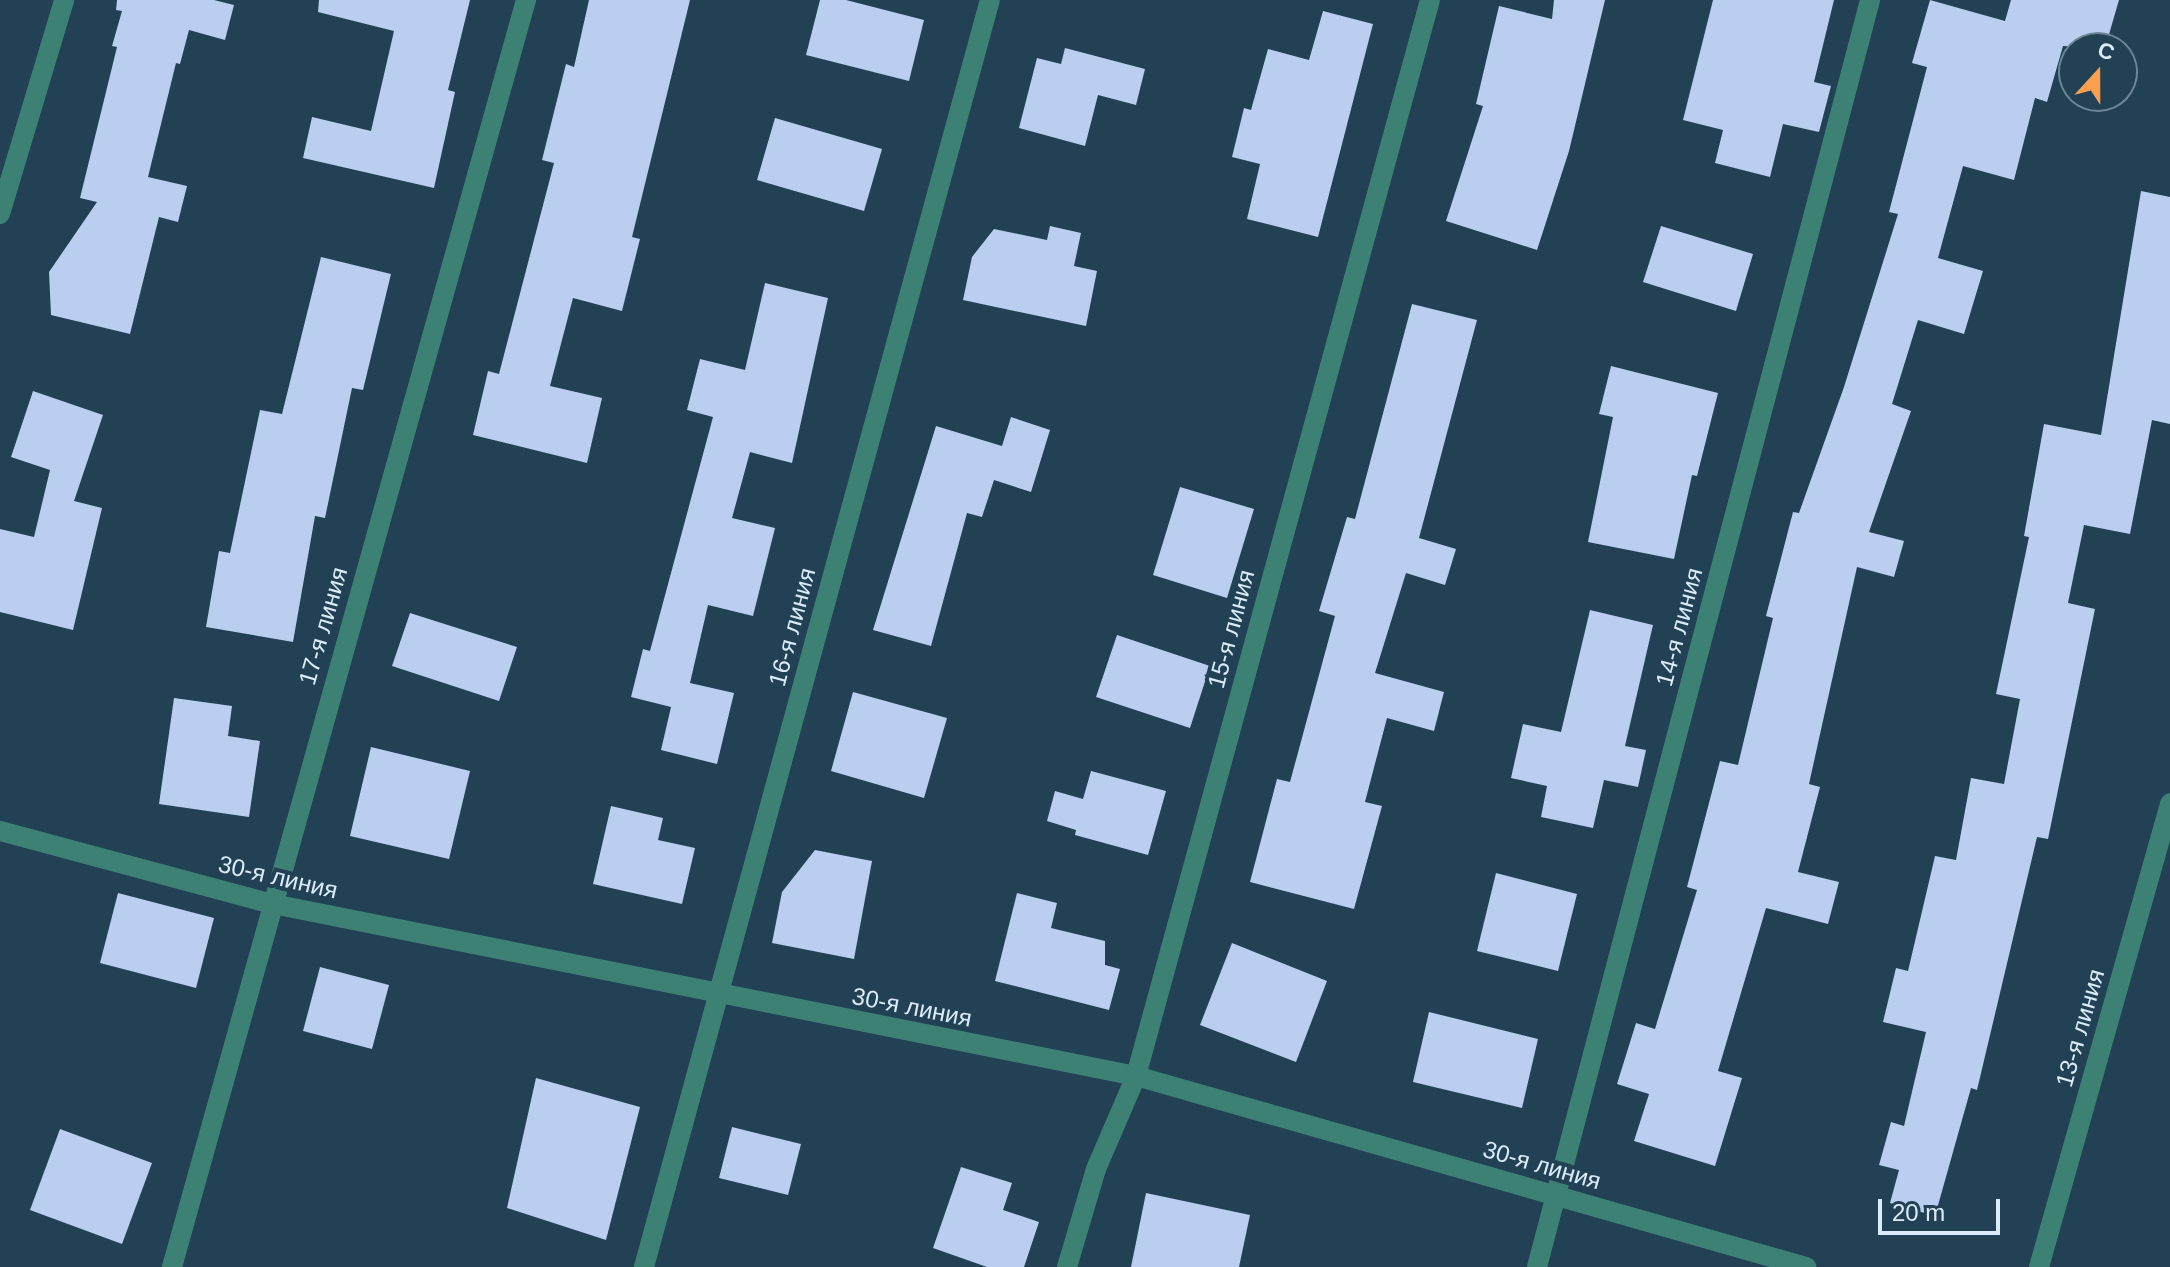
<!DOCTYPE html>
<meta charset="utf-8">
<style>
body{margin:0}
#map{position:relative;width:2170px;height:1267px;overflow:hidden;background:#224155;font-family:Helvetica,sans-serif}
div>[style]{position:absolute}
.building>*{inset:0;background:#baceef}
.street>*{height:20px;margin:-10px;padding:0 10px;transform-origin:10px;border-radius:10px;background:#3d8174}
span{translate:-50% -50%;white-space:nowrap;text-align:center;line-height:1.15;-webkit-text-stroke:8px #224155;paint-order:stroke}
.street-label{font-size:24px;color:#daecf9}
.north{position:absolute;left:2058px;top:32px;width:80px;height:80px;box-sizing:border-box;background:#224155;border:2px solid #6c8597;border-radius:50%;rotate:21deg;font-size:22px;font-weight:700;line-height:32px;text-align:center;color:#daecf9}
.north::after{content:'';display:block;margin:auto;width:28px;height:36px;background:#fa9f4e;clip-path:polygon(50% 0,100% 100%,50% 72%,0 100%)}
.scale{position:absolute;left:1878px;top:1199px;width:122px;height:36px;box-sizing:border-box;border:4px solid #daecf9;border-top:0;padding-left:10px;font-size:24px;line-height:28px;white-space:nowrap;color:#daecf9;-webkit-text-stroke:6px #224155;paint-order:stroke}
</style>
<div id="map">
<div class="building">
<div style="clip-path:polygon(117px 0,214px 0,234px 5px,225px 40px,189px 30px,180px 64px,176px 63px,148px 177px,187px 186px,178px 222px,159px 217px,130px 334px,51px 315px,49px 272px,97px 202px,80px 198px,117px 47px,112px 46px,122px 11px,116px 10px)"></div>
<div style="clip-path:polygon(319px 0,470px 0,448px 90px,455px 92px,434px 188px,303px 158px,312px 117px,371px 131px,394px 31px,318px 12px)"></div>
<div style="clip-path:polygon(589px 0,690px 0,632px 237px,640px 239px,622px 311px,573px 298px,550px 386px,602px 398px,587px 463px,473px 435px,488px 371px,499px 374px,554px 163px,542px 160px,566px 64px,574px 67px)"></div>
<div style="clip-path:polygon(820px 0,846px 0,924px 20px,909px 81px,806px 55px)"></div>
<div style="clip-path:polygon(1554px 0,1605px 0,1569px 151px,1537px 250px,1446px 221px,1483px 106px,1476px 104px,1499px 6px,1552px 19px)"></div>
<div style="clip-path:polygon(1713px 0,1834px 0,1814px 82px,1831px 86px,1819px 132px,1783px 124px,1770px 177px,1715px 163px,1723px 130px,1683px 120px)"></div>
<div style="clip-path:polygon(1930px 0,2005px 21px,2011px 0,2119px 0,2105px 48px,2063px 46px,2047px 102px,2035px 98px,2014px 180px,1963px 166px,1938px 258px,1983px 271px,1964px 334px,1918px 320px,1892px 404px,1911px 411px,1869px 532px,1904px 541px,1894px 577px,1857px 567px,1809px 784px,1820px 787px,1798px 872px,1839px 882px,1828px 924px,1766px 908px,1718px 1071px,1742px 1078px,1715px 1166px,1634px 1141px,1649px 1094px,1617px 1084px,1636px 1023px,1655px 1029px,1697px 890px,1687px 887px,1720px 761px,1738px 765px,1773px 618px,1766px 616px,1793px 512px,1799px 513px,1844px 387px,1898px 214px,1889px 212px,1927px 67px,1912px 63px)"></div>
<div style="clip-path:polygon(1323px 11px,1373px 24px,1318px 237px,1247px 219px,1260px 164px,1232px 157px,1244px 108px,1251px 110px,1268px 49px,1309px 60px)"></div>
<div style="clip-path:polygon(1065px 48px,1145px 69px,1136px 105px,1098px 95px,1085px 146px,1019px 128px,1037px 58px,1061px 64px)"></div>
<div style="clip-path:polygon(775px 118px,882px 149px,864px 211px,757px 180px)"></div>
<div style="clip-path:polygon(2141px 191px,2170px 197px,2170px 424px,2152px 420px,2130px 534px,2084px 525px,2068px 603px,2095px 609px,2048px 839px,2037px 837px,1977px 1090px,1971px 1088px,1935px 1216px,1890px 1203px,1899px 1170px,1879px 1165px,1891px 1122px,1904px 1126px,1926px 1032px,1883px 1022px,1896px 968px,1908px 971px,1935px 856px,1956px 860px,1971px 778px,2004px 784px,2020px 699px,1996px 694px,2029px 537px,2024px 536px,2044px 424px,2101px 435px)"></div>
<div style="clip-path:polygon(1050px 226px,1081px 233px,1074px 266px,1097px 271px,1086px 326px,963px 300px,972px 257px,994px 229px,1047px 240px)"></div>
<div style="clip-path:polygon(1661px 226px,1753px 254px,1736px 311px,1643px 282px)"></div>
<div style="clip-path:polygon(321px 257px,391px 274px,363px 390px,352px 388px,325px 518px,315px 516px,293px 642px,206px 627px,219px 551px,230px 553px,260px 410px,282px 414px)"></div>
<div style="clip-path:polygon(765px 283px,828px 298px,792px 463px,750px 452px,732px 518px,775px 528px,753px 616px,708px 605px,690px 683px,734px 693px,717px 764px,661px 750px,671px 707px,631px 697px,643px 649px,650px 651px,713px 417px,687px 410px,700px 359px,745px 370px)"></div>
<div style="clip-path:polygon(1412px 304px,1477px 320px,1419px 538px,1456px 549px,1445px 585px,1406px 573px,1375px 673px,1444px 692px,1434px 731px,1387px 718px,1365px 802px,1382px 806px,1354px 909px,1250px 882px,1277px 779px,1290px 782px,1335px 616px,1319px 611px,1347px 517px,1355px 519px)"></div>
<div style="clip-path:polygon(1611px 366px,1718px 393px,1697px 476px,1692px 475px,1674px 559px,1588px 542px,1613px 417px,1599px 414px)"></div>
<div style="clip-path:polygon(33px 391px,103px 415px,74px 501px,102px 508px,73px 630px,0 612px,0 529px,34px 537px,50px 470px,11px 457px)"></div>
<div style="clip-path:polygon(1011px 417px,1050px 430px,1031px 492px,994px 480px,982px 517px,967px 513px,931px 646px,873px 630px,936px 426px,1002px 446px)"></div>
<div style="clip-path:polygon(1180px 487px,1254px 509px,1227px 598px,1153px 575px)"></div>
<div style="clip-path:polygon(1590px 610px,1653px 625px,1625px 746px,1646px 750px,1638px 787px,1604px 780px,1593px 828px,1541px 817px,1547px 786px,1511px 778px,1523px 724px,1561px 732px)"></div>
<div style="clip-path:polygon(410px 613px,517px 647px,499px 701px,392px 666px)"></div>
<div style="clip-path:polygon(1117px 635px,1210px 666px,1190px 728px,1096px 697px)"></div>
<div style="clip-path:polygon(853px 692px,947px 718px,924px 798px,831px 771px)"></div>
<div style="clip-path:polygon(174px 698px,232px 706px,228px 736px,260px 741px,249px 817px,159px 804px)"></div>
<div style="clip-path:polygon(371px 747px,470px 771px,449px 859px,350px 836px)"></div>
<div style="clip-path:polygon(1091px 771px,1166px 791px,1148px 855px,1075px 835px,1076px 830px,1047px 821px,1055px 791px,1083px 799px)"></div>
<div style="clip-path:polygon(611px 806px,663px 818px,658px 840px,695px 848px,682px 904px,593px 884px)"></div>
<div style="clip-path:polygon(815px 850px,872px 861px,854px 959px,772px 943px,782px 892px)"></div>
<div style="clip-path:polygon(1496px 873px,1577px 894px,1558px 971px,1477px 951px)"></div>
<div style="clip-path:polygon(118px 893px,214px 918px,196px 988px,100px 963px)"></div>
<div style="clip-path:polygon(1017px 893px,1057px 903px,1051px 928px,1105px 941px,1105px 965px,1120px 969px,1109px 1010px,995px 981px)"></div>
<div style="clip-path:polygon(1232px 943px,1327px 981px,1296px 1062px,1200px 1025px)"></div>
<div style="clip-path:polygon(320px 967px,389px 985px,372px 1049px,303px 1031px)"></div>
<div style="clip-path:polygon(1429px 1012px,1538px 1039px,1522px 1108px,1413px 1082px)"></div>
<div style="clip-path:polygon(536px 1078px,640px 1107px,606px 1240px,507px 1208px)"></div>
<div style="clip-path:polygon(732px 1127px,801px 1144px,788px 1195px,719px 1178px)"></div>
<div style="clip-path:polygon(60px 1129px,152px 1163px,122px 1244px,30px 1210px)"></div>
<div style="clip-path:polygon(961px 1167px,1012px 1183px,1003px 1210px,1039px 1222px,1024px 1267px,987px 1267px,933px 1248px)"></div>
<div style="clip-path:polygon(1146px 1193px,1250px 1215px,1239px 1267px,1131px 1267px)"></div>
</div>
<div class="street">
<div style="left:0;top:214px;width:223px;rotate:-73.3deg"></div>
<div style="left:0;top:831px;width:283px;rotate:15deg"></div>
<div style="left:273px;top:904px;width:880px;rotate:11.27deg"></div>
<div style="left:1136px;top:1076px;width:697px;rotate:15.91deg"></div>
<div style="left:172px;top:1267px;width:1316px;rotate:-74.39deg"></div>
<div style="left:644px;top:1267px;width:1313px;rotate:-74.73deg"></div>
<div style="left:1067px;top:1267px;width:102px;rotate:-73.5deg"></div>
<div style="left:1096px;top:1169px;width:101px;rotate:-66.7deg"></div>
<div style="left:1136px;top:1076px;width:1115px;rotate:-74.72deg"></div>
<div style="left:1537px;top:1267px;width:1310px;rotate:-75.27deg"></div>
<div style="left:2039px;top:1267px;width:482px;rotate:-74.2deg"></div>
</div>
<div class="street-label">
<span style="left:323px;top:626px;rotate:-74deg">17-я линия</span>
<span style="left:792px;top:627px;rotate:-75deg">16-я линия</span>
<span style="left:1679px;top:627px;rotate:-75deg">14-я линия</span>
<span style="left:1231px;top:629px;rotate:-75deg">15-я линия</span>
<span style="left:278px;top:877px;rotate:13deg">30-я линия</span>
<span style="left:912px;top:1007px;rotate:11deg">30-я линия</span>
<span style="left:2080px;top:1028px;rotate:-74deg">13-я линия</span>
<span style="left:1542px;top:1165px;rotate:16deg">30-я линия</span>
</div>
<div class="north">С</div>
<div class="scale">20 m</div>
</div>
